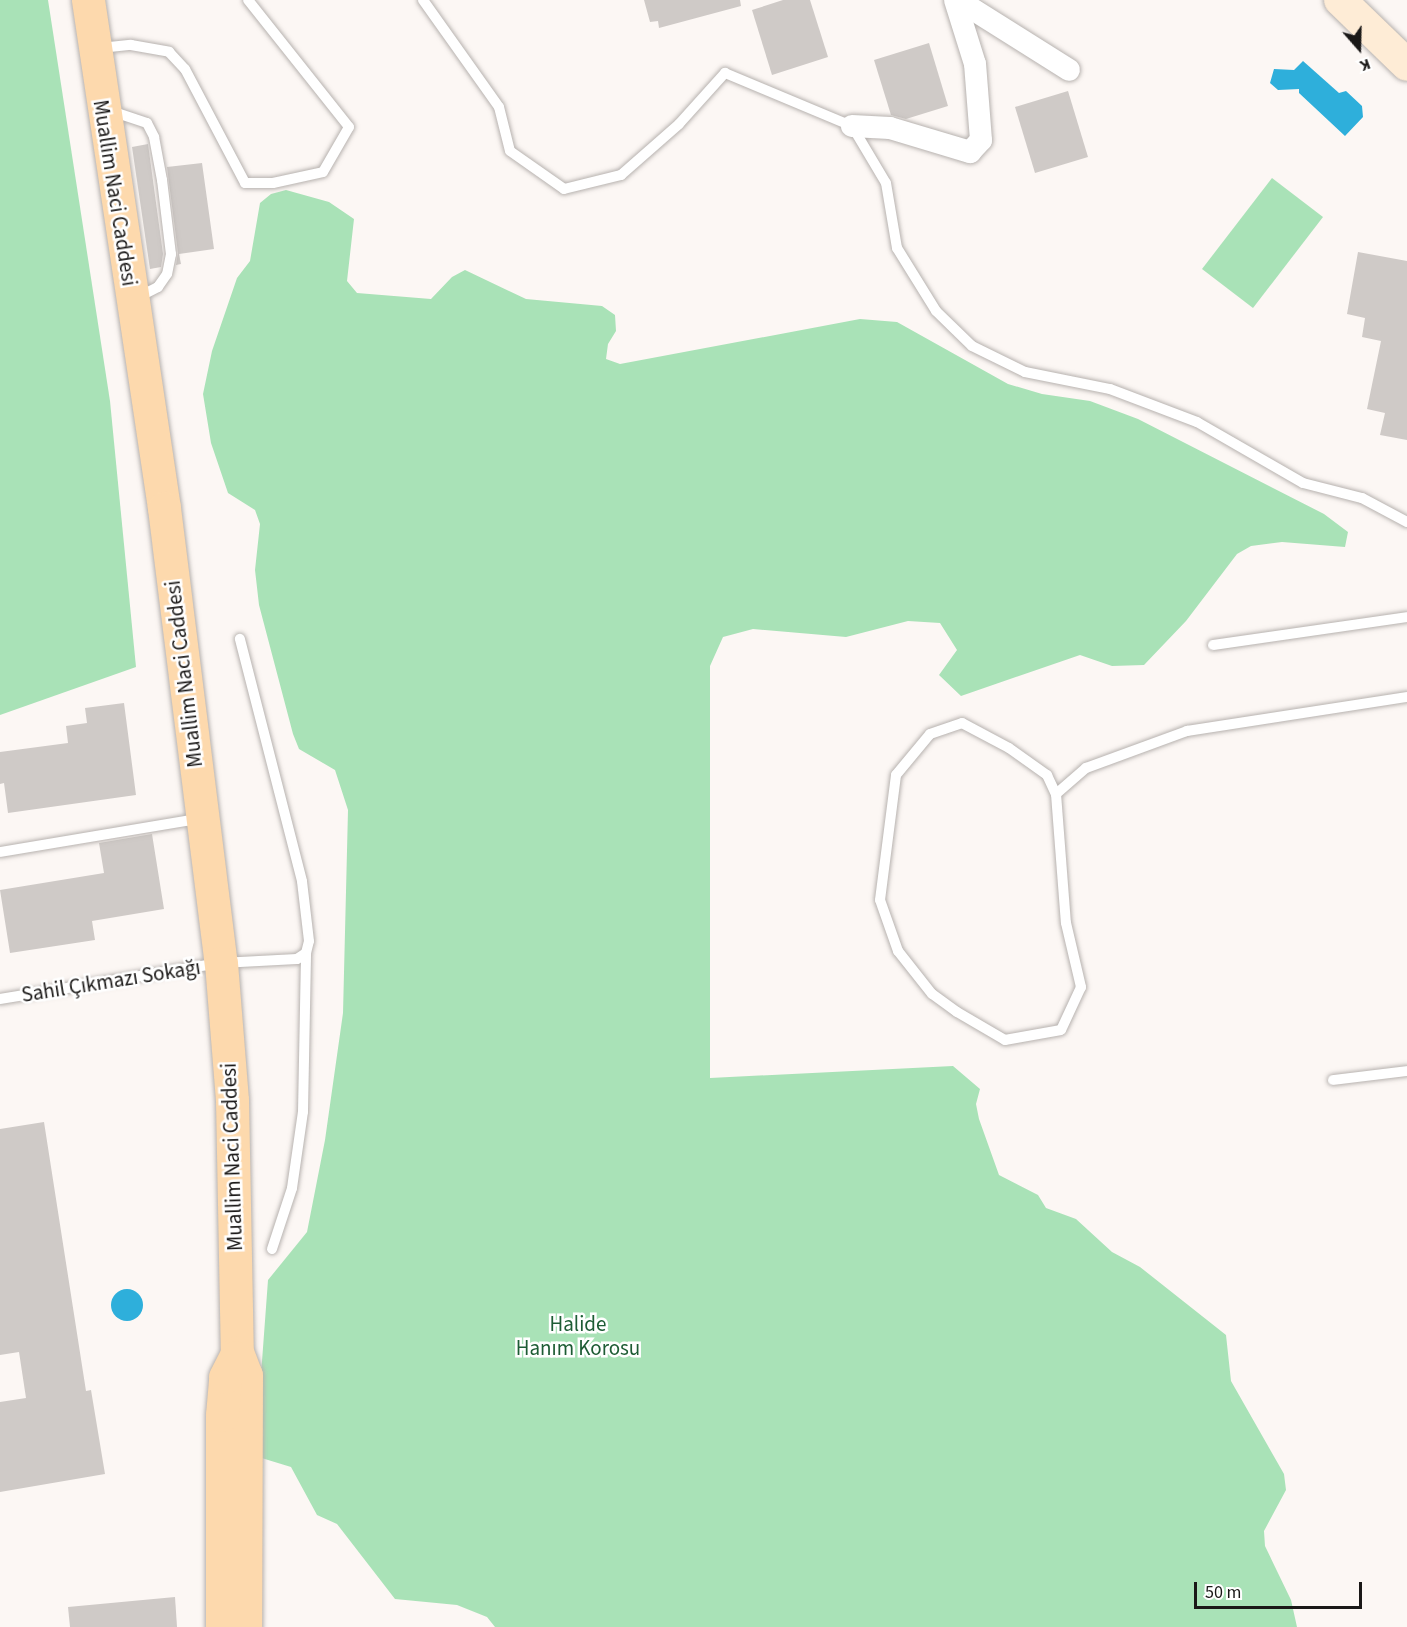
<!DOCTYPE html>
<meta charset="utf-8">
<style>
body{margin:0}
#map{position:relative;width:1407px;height:1627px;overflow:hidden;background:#fcf7f4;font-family:"Source Sans 3",sans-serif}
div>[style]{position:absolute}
.green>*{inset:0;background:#a9e2b7}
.water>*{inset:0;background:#2eafdb}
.round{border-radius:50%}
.building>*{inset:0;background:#cfcac7}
.roads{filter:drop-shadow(0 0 2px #b7b2af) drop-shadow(0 0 2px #b7b2af)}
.service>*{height:10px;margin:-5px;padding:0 5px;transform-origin:5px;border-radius:5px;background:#fff}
.minor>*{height:22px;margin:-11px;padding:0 11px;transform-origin:11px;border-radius:11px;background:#fff}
.secondary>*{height:32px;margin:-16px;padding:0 16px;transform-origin:16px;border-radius:16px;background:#feecd6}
.primary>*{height:33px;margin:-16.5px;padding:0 16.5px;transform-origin:16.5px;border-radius:16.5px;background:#fdd9ad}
span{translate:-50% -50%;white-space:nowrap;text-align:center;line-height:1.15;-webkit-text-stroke:5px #fff;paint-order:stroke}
.street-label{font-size:21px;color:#1a1817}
.park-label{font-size:21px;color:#1d5c34}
.north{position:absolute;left:1329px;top:18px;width:60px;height:60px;-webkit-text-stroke:4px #fff;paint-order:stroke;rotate:160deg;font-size:16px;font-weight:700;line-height:24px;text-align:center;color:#1a1817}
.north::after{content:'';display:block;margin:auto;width:21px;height:27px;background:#1a1817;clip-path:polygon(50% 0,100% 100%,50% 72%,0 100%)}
.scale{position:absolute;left:1194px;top:1582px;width:168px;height:27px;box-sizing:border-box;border:3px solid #1a1817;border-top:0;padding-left:8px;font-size:18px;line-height:21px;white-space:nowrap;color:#1a1817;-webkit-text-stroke:4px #fff;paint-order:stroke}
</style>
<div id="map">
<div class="green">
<div style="clip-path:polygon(0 0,48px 0,110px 401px,136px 667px,0 715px)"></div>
<div style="clip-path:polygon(1272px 178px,1323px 217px,1253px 308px,1202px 269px)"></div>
<div style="clip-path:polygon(286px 190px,329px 202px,354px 219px,347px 281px,357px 293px,431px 299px,452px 277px,465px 270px,526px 299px,602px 306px,615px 315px,616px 331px,608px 344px,606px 359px,620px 364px,860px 319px,897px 322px,1008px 384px,1042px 394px,1090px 401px,1138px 419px,1324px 514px,1348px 532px,1345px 547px,1282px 542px,1251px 546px,1237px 554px,1186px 621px,1144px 665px,1112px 666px,1080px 655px,961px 696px,939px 675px,957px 650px,940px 623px,908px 621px,846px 637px,753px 629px,723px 637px,710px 666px,710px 1078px,953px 1066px,980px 1089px,976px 1104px,979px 1119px,999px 1175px,1038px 1195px,1046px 1208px,1076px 1219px,1112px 1252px,1140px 1267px,1226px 1335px,1231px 1381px,1284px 1474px,1286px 1490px,1264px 1531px,1265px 1546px,1291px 1600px,1297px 1627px,495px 1627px,487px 1617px,457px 1605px,395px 1599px,337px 1524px,317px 1515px,291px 1467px,255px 1456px,268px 1280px,307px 1232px,325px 1140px,343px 1013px,348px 810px,335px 770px,299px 749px,293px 734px,259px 605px,255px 570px,260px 524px,255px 510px,228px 493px,211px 443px,203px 394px,212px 351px,237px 278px,250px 261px,260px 203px,271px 194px)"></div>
</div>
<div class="water">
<div style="clip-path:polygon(1303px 61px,1339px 93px,1346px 91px,1362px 106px,1363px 117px,1345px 136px,1299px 93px,1299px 89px,1278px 90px,1270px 83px,1274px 69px,1294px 70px)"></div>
<div class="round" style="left:111px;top:1289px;width:32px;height:32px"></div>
</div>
<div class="building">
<div style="clip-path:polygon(644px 0,740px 0,741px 6px,659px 28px,658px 21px,650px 22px)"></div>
<div style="clip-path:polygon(783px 0,810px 0,828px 57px,772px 75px,752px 10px)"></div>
<div style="clip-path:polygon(929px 43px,948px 106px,906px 119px,891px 115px,874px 60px)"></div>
<div style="clip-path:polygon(1068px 91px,1088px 157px,1035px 173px,1015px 107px)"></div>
<div style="clip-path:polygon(148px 144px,163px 254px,161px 267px,150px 269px,132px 147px)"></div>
<div style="clip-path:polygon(202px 163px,214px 249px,179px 254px,181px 264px,176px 265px,178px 253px,167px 167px)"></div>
<div style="clip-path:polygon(1358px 252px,1407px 261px,1407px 440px,1380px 435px,1385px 413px,1367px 409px,1381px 341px,1362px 337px,1365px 318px,1347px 314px)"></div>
<div style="clip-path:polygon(124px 703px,136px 795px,8px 813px,4px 783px,0 784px,0 752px,68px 743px,66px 726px,87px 723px,85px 708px)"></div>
<div style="clip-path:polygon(152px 834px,164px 909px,92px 921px,95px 940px,10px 953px,0 890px,104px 873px,99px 843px)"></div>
<div style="clip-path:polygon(44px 1122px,86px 1391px,91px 1390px,105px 1474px,0 1492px,0 1402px,26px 1398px,19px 1352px,0 1355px,0 1129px)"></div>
<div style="clip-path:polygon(175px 1597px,177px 1627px,70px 1627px,68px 1607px)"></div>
</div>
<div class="roads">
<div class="service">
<div style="left:423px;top:0;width:131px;rotate:54.6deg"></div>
<div style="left:499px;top:107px;width:45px;rotate:76deg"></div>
<div style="left:510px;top:151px;width:66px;rotate:35.1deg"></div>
<div style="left:564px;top:189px;width:59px;rotate:-13.8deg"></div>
<div style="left:621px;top:175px;width:77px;rotate:-41.3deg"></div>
<div style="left:679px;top:124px;width:69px;rotate:-48deg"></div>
<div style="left:725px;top:73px;width:138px;rotate:22.7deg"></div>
<div style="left:852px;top:126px;width:66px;rotate:59.2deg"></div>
<div style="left:886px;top:183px;width:66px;rotate:80.4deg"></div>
<div style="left:897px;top:248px;width:74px;rotate:58.2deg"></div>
<div style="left:936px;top:311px;width:50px;rotate:44.2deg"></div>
<div style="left:972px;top:346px;width:59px;rotate:26.1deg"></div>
<div style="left:1025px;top:372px;width:87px;rotate:11.3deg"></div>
<div style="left:1110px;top:389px;width:93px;rotate:20.8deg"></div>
<div style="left:1197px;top:422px;width:122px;rotate:29.9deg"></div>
<div style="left:1303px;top:483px;width:61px;rotate:14.3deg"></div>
<div style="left:1362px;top:498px;width:51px;rotate:28.1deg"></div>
<div style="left:100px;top:48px;width:31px;rotate:-6deg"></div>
<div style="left:131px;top:45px;width:39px;rotate:10deg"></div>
<div style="left:169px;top:52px;width:23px;rotate:47deg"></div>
<div style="left:185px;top:69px;width:129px;rotate:62.2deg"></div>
<div style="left:245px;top:183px;width:28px"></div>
<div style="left:273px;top:183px;width:51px;rotate:-12.4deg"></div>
<div style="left:323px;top:172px;width:52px;rotate:-60deg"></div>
<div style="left:349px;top:127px;width:162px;rotate:-128.5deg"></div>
<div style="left:108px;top:110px;width:41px;rotate:18.4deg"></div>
<div style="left:147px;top:123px;width:16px;rotate:63deg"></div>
<div style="left:154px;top:137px;width:44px;rotate:79.5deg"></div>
<div style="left:162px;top:180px;width:75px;rotate:83.1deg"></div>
<div style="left:171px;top:254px;width:20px;rotate:101deg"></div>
<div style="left:167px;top:274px;width:16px;rotate:125deg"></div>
<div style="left:158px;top:287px;width:22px;rotate:153deg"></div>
<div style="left:1213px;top:645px;width:196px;rotate:-8.2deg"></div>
<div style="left:962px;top:723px;width:53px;rotate:28deg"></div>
<div style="left:1009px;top:748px;width:47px;rotate:35.4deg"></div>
<div style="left:1047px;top:775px;width:21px;rotate:65deg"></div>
<div style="left:1056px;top:794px;width:129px;rotate:85.6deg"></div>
<div style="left:1066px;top:923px;width:66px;rotate:76.8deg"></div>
<div style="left:1081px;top:987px;width:47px;rotate:114.9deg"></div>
<div style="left:1061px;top:1030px;width:57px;rotate:169.9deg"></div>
<div style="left:1005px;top:1040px;width:56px;rotate:-149.7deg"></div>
<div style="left:957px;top:1012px;width:31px;rotate:-144deg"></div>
<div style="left:932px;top:994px;width:55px;rotate:-128.3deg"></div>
<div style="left:898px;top:951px;width:54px;rotate:-109.4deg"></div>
<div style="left:880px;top:900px;width:126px;rotate:-82.7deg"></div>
<div style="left:896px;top:775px;width:53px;rotate:-50.3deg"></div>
<div style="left:930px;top:734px;width:34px;rotate:-19deg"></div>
<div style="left:1056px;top:794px;width:40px;rotate:-41deg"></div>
<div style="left:1086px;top:768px;width:108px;rotate:-20.1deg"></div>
<div style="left:1187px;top:731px;width:223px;rotate:-8.8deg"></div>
<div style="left:0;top:852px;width:201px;rotate:-9.5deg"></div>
<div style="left:0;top:999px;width:224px;rotate:-9.3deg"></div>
<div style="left:221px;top:963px;width:76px;rotate:-3deg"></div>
<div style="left:297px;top:959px;width:11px;rotate:-34deg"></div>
<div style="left:306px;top:953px;width:12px;rotate:-76deg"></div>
<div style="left:309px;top:941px;width:60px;rotate:-96.7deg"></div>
<div style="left:302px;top:881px;width:250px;rotate:-104.4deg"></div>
<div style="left:1333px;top:1080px;width:75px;rotate:-6.9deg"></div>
<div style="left:272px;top:1249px;width:64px;rotate:-71.8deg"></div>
<div style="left:292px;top:1188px;width:77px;rotate:-81.8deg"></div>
<div style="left:303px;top:1112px;width:159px;rotate:-88.9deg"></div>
</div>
<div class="minor">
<div style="left:958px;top:0;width:131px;rotate:32.2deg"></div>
<div style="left:852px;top:126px;width:38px;rotate:3deg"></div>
<div style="left:890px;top:128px;width:84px;rotate:16.7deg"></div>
<div style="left:970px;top:152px;width:16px;rotate:-47deg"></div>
<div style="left:981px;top:140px;width:76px;rotate:-94.5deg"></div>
<div style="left:975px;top:64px;width:67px;rotate:-107.4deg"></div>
</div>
<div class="secondary">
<div style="left:1340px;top:0;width:93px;rotate:44.1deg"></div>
</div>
<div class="primary">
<div style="left:88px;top:0;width:514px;rotate:81.49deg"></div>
<div style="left:164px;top:508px;width:459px;rotate:82.9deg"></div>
<div style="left:221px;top:963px;width:137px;rotate:85.4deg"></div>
<div style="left:232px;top:1100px;width:252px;rotate:88.9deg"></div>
<div style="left:237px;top:1352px;width:25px;rotate:69deg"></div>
<div style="left:246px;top:1375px;width:252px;rotate:90.2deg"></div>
<div style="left:222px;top:1627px;width:212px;rotate:-90deg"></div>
<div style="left:222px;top:1415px;width:38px;rotate:-85deg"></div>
<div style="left:225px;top:1377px;width:22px;rotate:-63deg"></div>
</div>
</div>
<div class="street-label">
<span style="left:115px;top:193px;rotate:81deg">Muallim Naci Caddesi</span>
<span style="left:184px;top:674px;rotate:-97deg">Muallim Naci Caddesi</span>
<span style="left:111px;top:981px;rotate:-9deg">Sahil Çıkmazı Sokağı</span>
<span style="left:232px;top:1157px;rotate:-92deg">Muallim Naci Caddesi</span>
</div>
<div class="park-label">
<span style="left:578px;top:1336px">Halide<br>Hanım Korosu</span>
</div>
<div class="north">K</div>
<div class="scale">50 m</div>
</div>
